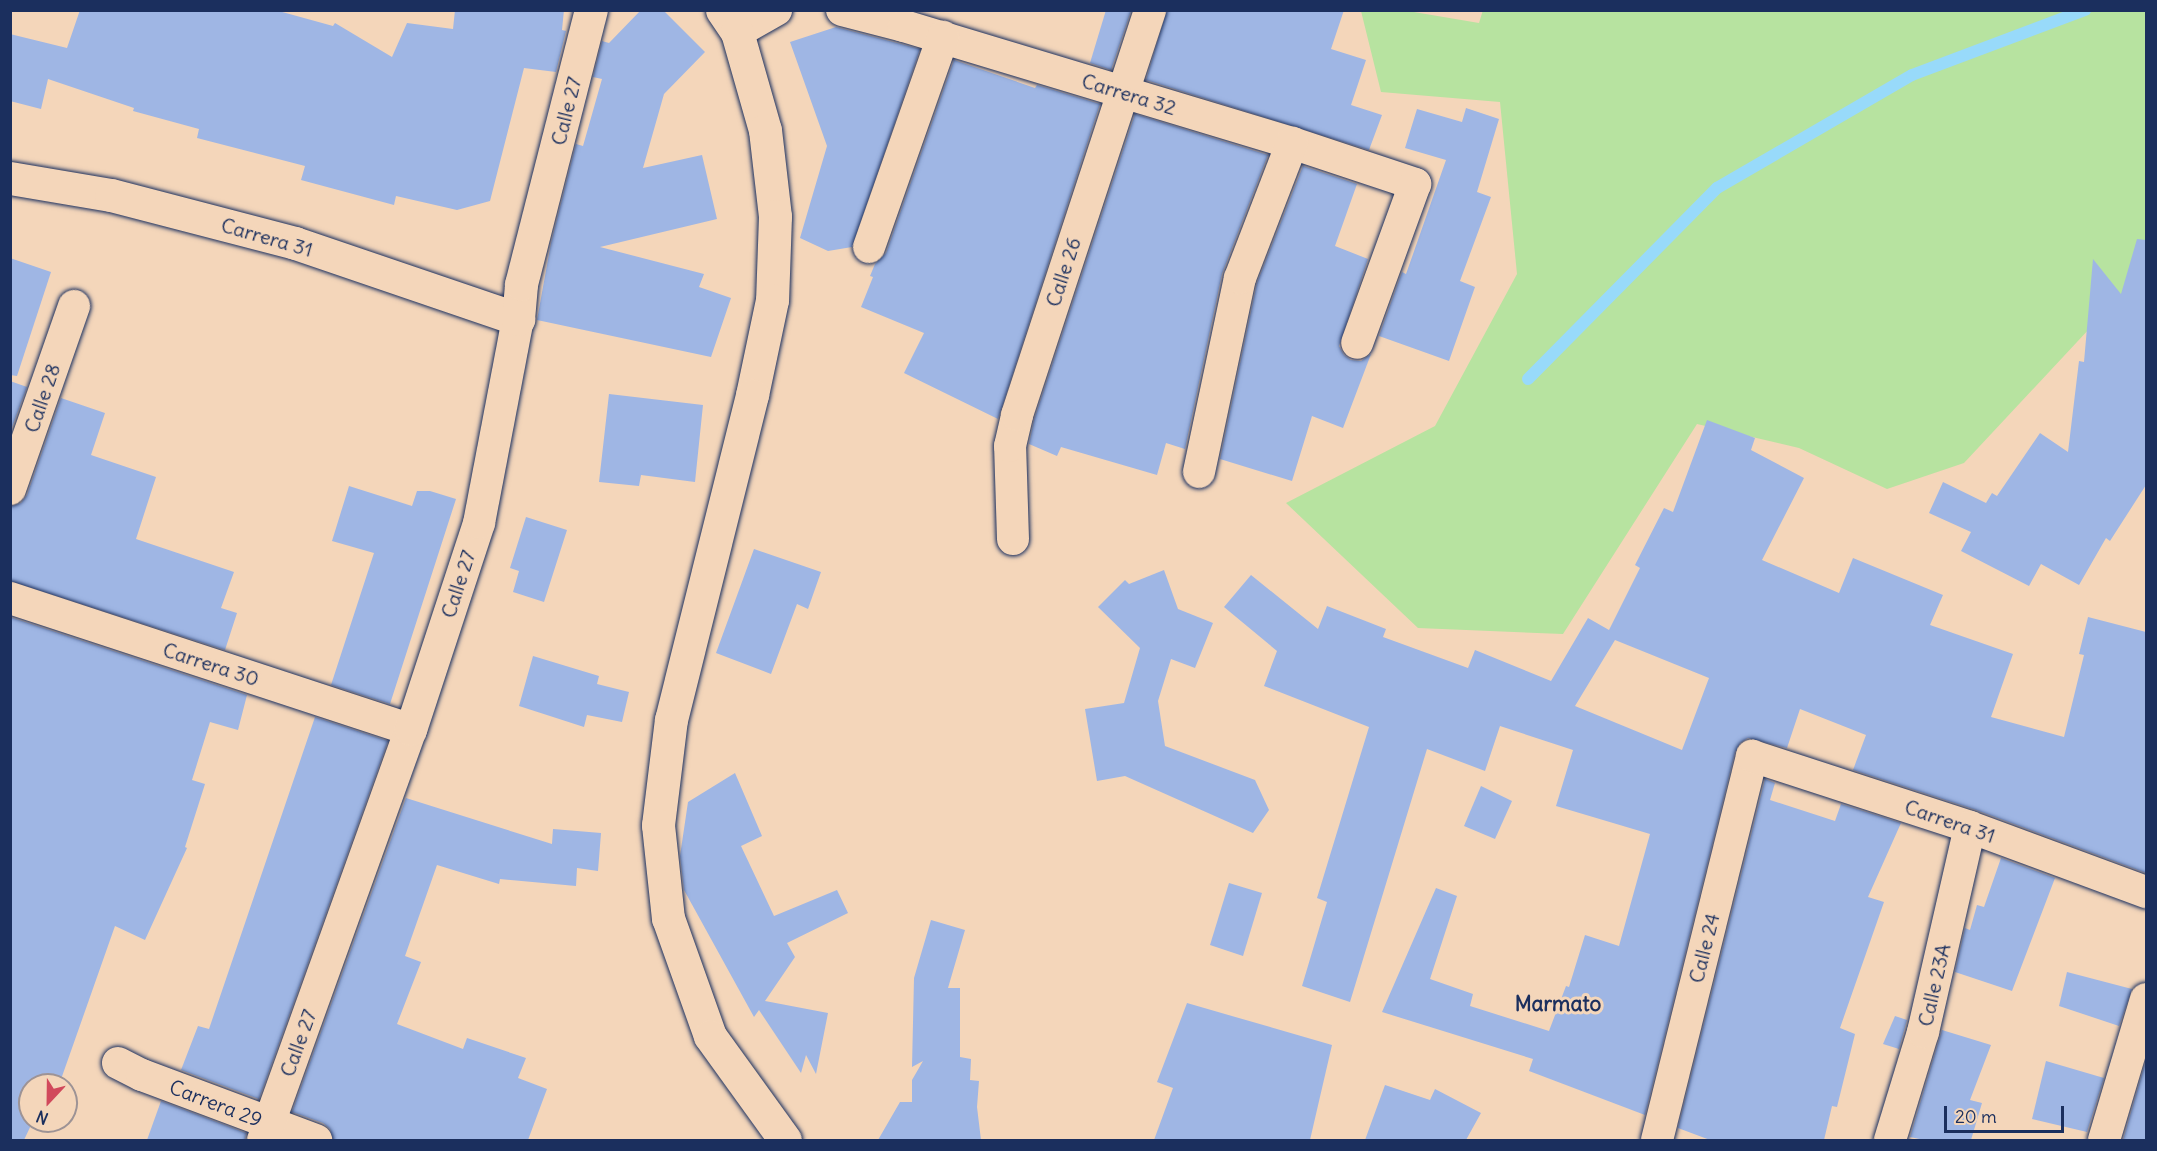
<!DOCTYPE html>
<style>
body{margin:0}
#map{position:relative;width:2157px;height:1151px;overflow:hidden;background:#f4d6ba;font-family:Delius,sans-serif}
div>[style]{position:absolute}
.green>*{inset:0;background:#b7e3a0}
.stream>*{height:12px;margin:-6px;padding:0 6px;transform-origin:6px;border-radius:6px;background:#98dafa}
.building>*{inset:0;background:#9fb6e4}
.roads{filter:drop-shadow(0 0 2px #1b2f5e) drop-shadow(0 0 2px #1b2f5e)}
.street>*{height:32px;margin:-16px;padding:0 16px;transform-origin:16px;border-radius:16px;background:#f4d6ba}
.secondary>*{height:33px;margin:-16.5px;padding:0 16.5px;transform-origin:16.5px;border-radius:16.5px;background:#f4d6ba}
span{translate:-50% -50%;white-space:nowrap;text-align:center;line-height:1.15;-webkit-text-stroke:6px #f4d6ba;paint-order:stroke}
.street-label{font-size:20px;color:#1b2f5e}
.neighbourhood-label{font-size:21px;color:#1b2f5e;font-weight:700}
.frame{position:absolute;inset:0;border:12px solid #1b2f5e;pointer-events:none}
.north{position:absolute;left:18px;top:1073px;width:60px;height:60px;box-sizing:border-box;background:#f4d6ba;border:2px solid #9d9395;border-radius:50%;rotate:202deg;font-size:16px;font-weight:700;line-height:24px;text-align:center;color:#1b2f5e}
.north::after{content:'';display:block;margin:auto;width:21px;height:27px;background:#d1495b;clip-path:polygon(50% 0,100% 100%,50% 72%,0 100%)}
.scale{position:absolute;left:1944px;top:1106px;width:120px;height:27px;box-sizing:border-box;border:3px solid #1b2f5e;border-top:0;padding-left:8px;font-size:18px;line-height:21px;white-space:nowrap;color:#1b2f5e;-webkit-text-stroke:4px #f4d6ba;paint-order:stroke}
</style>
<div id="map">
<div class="green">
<div style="clip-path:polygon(1483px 10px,2146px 11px,2146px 268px,1964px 463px,1887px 489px,1799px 448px,1697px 424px,1563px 634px,1418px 628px,1286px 503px,1435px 426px,1517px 274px,1500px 102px,1381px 92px,1361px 11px,1408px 11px,1479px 23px)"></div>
</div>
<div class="stream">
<div style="left:1528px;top:379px;width:269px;rotate:-45.3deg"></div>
<div style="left:1717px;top:188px;width:225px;rotate:-30.1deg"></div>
<div style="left:1912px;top:75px;width:185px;rotate:-20.6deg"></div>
</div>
<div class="building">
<div style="clip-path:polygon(80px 10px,275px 10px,333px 26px,335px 23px,392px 57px,407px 23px,453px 29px,455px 10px,564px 10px,562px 30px,566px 31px,556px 72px,524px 68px,490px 201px,457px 210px,396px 196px,394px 205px,301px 180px,305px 166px,197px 138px,199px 129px,133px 111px,134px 108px,48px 79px,41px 109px,10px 101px,10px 34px,67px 48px)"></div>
<div style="clip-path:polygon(641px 10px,663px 10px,705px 52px,664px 94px,643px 168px,702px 155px,717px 219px,600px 247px,704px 274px,699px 287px,731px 298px,711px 357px,537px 320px,551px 243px,576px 144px,583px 146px,602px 79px,593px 77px,602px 41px,609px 43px)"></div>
<div style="clip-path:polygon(1106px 10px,1131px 11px,1111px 70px,1090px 63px)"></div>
<div style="clip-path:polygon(1167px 10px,1344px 10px,1331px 49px,1366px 60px,1351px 105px,1382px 115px,1369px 150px,1146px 80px)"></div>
<div style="clip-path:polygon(836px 27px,920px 49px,852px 247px,828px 251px,800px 238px,827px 146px,790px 42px)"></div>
<div style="clip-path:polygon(954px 60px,1035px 88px,1037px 85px,1100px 104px,998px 419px,904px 373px,924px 333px,861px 307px,873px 277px,870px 276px,875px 264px,886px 253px)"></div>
<div style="clip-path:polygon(1466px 108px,1499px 119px,1477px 192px,1491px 197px,1460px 281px,1475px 287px,1449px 361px,1379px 336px,1402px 272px,1406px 274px,1446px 160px,1405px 148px,1417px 109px,1462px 122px)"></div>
<div style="clip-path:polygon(1135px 114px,1268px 155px,1222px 274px,1185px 449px,1166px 443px,1157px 475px,1061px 447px,1057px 456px,1029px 444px,1034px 420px)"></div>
<div style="clip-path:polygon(1303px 166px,1357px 184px,1335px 246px,1368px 259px,1339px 346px,1344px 355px,1351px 360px,1361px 361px,1371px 354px,1343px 428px,1312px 416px,1292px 481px,1220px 459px,1257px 283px)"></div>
<div style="clip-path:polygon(2137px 239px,2146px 240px,2146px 485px,2110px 541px,2106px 538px,2079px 585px,2041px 564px,2029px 586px,1961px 551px,1971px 532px,1929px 513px,1943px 482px,1986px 503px,1992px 493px,1997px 496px,2040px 433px,2068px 452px,2079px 361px,2084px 362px,2093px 259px,2121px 294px)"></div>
<div style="clip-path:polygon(10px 258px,51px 272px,17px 376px,10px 375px)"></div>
<div style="clip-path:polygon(10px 381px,27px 387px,10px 433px)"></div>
<div style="clip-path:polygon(609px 394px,703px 405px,695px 482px,641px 475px,639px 486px,599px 482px)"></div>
<div style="clip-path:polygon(61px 398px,105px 413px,91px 455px,156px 477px,136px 539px,234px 572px,221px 608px,237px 613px,225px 650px,10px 581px,10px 507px,21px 503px,27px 495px)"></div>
<div style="clip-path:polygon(evenodd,1707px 420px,1755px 438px,1751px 450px,1804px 478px,1762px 560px,1839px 593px,1853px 558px,1943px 595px,1930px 625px,2013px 654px,1991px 717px,2064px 737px,2084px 655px,2079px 654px,2088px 617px,2146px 632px,2146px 873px,1976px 810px,1853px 770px,1866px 735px,1800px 709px,1787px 748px,1748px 738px,1740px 743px,1735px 752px,1645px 1115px,1529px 1071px,1533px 1059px,1382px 1012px,1436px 888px,1457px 896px,1430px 979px,1473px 994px,1470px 1006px,1549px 1031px,1566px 986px,1569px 987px,1585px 935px,1619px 946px,1650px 834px,1556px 806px,1573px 750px,1500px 726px,1485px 771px,1427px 749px,1350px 1002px,1302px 986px,1327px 902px,1317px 898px,1369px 727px,1264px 686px,1277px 651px,1224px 607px,1251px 575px,1318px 629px,1327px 606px,1386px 629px,1383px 637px,1468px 668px,1475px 650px,1551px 681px,1588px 618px,1609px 630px,1640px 568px,1635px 565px,1664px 508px,1673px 512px,1707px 420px,1615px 640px,1709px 678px,1682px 750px,1575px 706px,1615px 640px)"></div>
<div style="clip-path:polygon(349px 486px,412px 506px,417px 491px,430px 491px,456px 499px,390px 704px,331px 685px,374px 553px,332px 541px)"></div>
<div style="clip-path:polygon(526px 517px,567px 530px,544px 602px,513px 592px,519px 571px,510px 568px)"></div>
<div style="clip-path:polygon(754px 549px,821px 572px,808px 609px,797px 604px,771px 674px,716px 653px)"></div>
<div style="clip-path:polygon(1164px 570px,1178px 609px,1213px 623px,1195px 668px,1171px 659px,1158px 701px,1165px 746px,1255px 780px,1269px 810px,1253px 833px,1125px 776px,1097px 781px,1085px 709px,1124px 703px,1140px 648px,1098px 607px,1125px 580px,1129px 584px)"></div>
<div style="clip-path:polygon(10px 617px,247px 695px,238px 730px,210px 722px,192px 780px,205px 784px,185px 847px,187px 848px,145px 940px,115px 926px,59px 1085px,30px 1085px,30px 1121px,33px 1121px,24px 1140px,10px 1140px)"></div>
<div style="clip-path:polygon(533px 656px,599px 676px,597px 684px,629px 692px,622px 722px,587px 715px,584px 727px,519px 706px)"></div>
<div style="clip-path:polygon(315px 717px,388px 741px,259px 1099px,181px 1070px,198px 1026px,209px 1029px)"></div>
<div style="clip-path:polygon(735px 773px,762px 836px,741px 846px,774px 916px,837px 890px,848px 913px,787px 943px,795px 957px,765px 1001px,828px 1013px,816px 1074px,806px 1055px,801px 1073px,759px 1010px,754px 1017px,684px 890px,680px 856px,688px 802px)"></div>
<div style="clip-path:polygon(1765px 779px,1775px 783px,1770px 800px,1835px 821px,1841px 804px,1901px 823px,1868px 897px,1884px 902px,1840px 1028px,1855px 1034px,1837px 1107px,1832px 1106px,1824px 1140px,1710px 1140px,1678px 1128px)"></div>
<div style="clip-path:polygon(1481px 786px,1512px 801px,1495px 839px,1464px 826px)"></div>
<div style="clip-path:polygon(406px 798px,552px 844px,553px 829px,601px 833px,598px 871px,577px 868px,576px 886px,500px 879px,499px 884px,437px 865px,405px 956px,421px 962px,397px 1024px,463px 1049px,467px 1038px,526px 1058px,518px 1078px,547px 1089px,528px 1140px,333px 1140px,330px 1129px,323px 1123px,292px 1112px)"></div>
<div style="clip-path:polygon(2001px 858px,2055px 878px,2012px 991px,1955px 972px,1965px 928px,1970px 930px,1977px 905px,1984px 907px)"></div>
<div style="clip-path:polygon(1229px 883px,1262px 893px,1243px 956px,1210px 945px)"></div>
<div style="clip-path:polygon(931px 920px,965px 930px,948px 988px,960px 988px,960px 1057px,971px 1059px,970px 1080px,979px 1081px,977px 1107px,981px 1140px,878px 1140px,900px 1102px,912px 1102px,912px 1080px,923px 1061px,912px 1067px,914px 978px)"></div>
<div style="clip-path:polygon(2067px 972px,2132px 989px,2119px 1026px,2059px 1006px)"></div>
<div style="clip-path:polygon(1187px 1003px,1332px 1045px,1310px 1140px,1154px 1140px,1173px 1088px,1157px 1082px)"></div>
<div style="clip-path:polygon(1895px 1016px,1907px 1020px,1899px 1049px,1883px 1044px)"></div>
<div style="clip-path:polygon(1942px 1030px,1991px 1045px,1970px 1100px,1982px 1103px,1971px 1140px,1924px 1140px,1910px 1137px)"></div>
<div style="clip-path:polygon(2146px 1060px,2146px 1140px,2123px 1140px)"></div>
<div style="clip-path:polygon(2046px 1061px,2104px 1078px,2087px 1132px,2032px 1119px)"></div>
<div style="clip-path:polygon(1385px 1085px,1430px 1100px,1435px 1089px,1481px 1113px,1466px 1140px,1365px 1140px)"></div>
<div style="clip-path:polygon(161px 1101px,246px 1133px,245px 1140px,147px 1140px)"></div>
</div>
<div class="roads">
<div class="street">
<div style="left:842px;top:10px;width:64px;rotate:14.5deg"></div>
<div style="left:904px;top:26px;width:405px;rotate:16.8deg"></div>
<div style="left:1292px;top:143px;width:130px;rotate:18.4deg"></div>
<div style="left:1415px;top:184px;width:169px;rotate:110deg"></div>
<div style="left:737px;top:32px;width:45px;rotate:-29.4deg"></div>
<div style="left:869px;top:247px;width:223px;rotate:-70.6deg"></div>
<div style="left:1199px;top:472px;width:198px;rotate:-78.1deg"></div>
<div style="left:1240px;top:278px;width:145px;rotate:-68.9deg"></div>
<div style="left:10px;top:489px;width:194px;rotate:-70.7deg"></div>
<div style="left:1013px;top:539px;width:93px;rotate:-91.8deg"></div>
<div style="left:1010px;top:446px;width:32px;rotate:-77deg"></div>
<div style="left:1017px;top:415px;width:426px;rotate:-71.8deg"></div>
<div style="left:10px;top:598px;width:422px;rotate:18.2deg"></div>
<div style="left:118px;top:1063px;width:27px;rotate:27deg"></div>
<div style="left:142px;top:1075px;width:186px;rotate:20.5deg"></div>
<div style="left:263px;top:1140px;width:436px;rotate:-70.2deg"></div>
<div style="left:411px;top:730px;width:218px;rotate:-71.8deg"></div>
<div style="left:479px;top:523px;width:208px;rotate:-79.2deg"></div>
<div style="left:1657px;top:1140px;width:396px;rotate:-76.1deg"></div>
<div style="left:1752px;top:756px;width:229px;rotate:18deg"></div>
<div style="left:1970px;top:827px;width:188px;rotate:20.3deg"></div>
<div style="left:1890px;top:1140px;width:113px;rotate:-73deg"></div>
<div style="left:1923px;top:1032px;width:210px;rotate:-77.1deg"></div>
<div style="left:2104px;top:1140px;width:147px;rotate:-73.4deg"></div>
</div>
<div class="secondary">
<div style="left:722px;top:10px;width:27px;rotate:56deg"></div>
<div style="left:737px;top:32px;width:102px;rotate:74.1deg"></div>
<div style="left:765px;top:130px;width:87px;rotate:83.4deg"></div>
<div style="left:775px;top:216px;width:84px;rotate:92deg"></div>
<div style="left:772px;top:300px;width:97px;rotate:101.9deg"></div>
<div style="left:752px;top:395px;width:334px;rotate:104deg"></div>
<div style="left:671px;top:719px;width:107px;rotate:97deg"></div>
<div style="left:658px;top:825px;width:94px;rotate:83.9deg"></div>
<div style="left:668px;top:918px;width:125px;rotate:70.4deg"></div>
<div style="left:710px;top:1036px;width:128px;rotate:54.2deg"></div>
<div style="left:10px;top:178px;width:102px;rotate:9.6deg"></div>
<div style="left:111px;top:195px;width:190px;rotate:14.6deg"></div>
<div style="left:295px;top:243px;width:236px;rotate:18.8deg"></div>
<div style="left:518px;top:319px;width:35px;rotate:-85deg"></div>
<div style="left:521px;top:284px;width:283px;rotate:-75.7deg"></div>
</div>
</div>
<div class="street-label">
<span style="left:1129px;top:94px;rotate:17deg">Carrera 32</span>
<span style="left:566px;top:111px;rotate:-76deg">Calle 27</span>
<span style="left:267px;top:237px;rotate:16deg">Carrera 31</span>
<span style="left:1063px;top:272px;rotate:-72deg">Calle 26</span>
<span style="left:42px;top:398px;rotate:-71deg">Calle 28</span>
<span style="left:458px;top:584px;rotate:-72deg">Calle 27</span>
<span style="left:211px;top:664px;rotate:18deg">Carrera 30</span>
<span style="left:1950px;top:821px;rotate:19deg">Carrera 31</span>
<span style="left:1704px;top:948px;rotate:-76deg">Calle 24</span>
<span style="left:1934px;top:985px;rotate:-77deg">Calle 23A</span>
<span style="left:298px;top:1043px;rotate:-70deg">Calle 27</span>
<span style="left:216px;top:1103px;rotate:21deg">Carrera 29</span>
</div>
<div class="neighbourhood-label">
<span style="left:1558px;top:1004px">Marmato</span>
</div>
<div class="frame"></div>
<div class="north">N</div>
<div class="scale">20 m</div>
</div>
